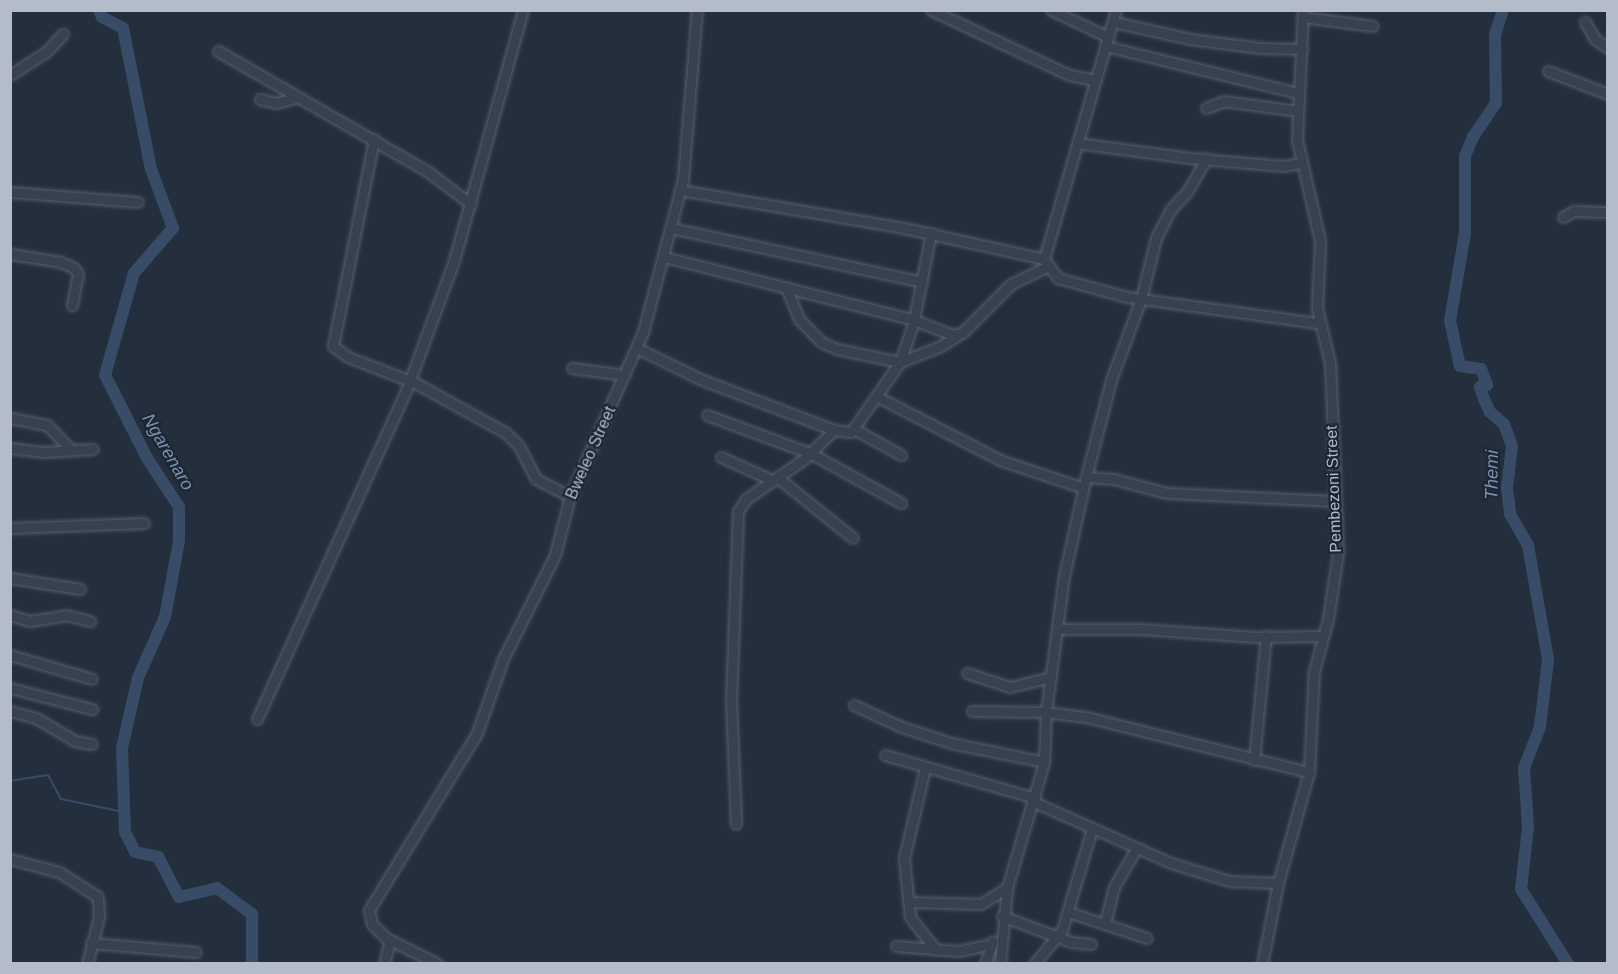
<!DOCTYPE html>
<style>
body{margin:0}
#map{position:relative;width:1618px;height:974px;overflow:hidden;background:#242f3e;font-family:Helvetica,sans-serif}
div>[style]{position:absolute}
.stream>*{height:2px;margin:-1px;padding:0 1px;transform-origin:1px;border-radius:1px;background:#394c67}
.river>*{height:12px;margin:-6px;padding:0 6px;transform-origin:6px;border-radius:6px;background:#394c67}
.roads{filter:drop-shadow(0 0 2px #565f6c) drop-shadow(0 0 2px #565f6c)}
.minor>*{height:9px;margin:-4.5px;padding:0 4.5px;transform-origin:4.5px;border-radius:4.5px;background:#38414e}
span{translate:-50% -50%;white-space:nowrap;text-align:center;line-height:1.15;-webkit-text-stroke:4.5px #1d2633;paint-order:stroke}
.street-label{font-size:16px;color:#b4bcc9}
.water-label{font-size:18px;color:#7c92b1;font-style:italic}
.frame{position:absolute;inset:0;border:12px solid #b4bcc9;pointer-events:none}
</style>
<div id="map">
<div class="stream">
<div style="left:10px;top:781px;width:38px;rotate:-9deg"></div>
<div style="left:48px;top:775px;width:27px;rotate:62deg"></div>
<div style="left:61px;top:799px;width:64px;rotate:11.7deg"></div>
</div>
<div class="river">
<div style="left:99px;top:10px;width:8px;rotate:67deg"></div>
<div style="left:102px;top:17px;width:24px;rotate:28deg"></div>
<div style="left:123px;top:28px;width:144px;rotate:78.8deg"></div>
<div style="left:151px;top:169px;width:63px;rotate:69.6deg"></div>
<div style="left:173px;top:228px;width:60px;rotate:130.9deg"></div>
<div style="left:134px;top:273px;width:106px;rotate:105.9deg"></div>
<div style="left:105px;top:375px;width:93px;rotate:63.2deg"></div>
<div style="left:147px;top:458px;width:59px;rotate:56.9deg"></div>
<div style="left:179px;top:507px;width:34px;rotate:90deg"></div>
<div style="left:179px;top:541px;width:77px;rotate:100.4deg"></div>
<div style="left:165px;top:617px;width:67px;rotate:113.9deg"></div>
<div style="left:138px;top:678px;width:72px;rotate:102.9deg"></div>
<div style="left:122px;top:748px;width:84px;rotate:88deg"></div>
<div style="left:125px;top:832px;width:22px;rotate:63deg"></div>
<div style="left:135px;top:852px;width:24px;rotate:12deg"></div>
<div style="left:158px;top:857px;width:45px;rotate:62.3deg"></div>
<div style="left:179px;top:897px;width:39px;rotate:-13deg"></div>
<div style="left:217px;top:888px;width:44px;rotate:36.6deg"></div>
<div style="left:252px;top:914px;width:50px;rotate:90deg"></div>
<div style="left:1503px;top:10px;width:25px;rotate:108deg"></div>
<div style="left:1495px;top:34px;width:69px;rotate:89.2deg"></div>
<div style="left:1496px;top:103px;width:41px;rotate:124.1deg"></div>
<div style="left:1473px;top:137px;width:21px;rotate:113deg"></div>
<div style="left:1465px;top:156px;width:77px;rotate:90deg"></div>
<div style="left:1465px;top:233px;width:89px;rotate:99.7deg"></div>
<div style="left:1450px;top:321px;width:46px;rotate:77.5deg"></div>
<div style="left:1460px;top:366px;width:21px;rotate:8deg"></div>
<div style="left:1481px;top:369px;width:17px;rotate:69deg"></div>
<div style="left:1487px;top:385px;width:7px;rotate:164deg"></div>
<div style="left:1480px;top:387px;width:13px;rotate:72deg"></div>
<div style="left:1484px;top:399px;width:14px;rotate:65deg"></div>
<div style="left:1490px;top:412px;width:18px;rotate:41deg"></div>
<div style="left:1504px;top:424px;width:23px;rotate:70deg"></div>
<div style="left:1512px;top:446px;width:42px;rotate:96.8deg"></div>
<div style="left:1507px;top:488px;width:26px;rotate:83deg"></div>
<div style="left:1510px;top:514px;width:36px;rotate:60deg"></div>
<div style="left:1528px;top:545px;width:117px;rotate:80.1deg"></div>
<div style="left:1548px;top:660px;width:67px;rotate:96.8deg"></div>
<div style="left:1540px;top:727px;width:44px;rotate:111.3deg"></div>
<div style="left:1524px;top:768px;width:59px;rotate:86.1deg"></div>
<div style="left:1528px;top:827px;width:62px;rotate:96.4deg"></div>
<div style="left:1521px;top:889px;width:89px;rotate:57.9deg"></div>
</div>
<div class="roads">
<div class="minor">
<div style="left:523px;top:10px;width:260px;rotate:105.4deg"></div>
<div style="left:454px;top:261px;width:127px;rotate:110.3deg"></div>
<div style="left:410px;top:380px;width:110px;rotate:28.9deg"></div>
<div style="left:506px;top:433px;width:18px;rotate:45deg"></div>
<div style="left:519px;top:446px;width:37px;rotate:63deg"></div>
<div style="left:536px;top:479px;width:38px;rotate:27deg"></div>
<div style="left:931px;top:10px;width:153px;rotate:25.2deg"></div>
<div style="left:1069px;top:75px;width:25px;rotate:11deg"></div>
<div style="left:1051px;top:10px;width:63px;rotate:25.3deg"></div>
<div style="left:1303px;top:17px;width:70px;rotate:7.4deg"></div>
<div style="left:1114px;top:22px;width:78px;rotate:12.6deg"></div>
<div style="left:1190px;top:39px;width:71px;rotate:7.3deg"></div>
<div style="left:1260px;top:48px;width:42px;rotate:1.4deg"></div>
<div style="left:1585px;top:22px;width:20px;rotate:60deg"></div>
<div style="left:1595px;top:39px;width:16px;rotate:35deg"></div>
<div style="left:1105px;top:46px;width:199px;rotate:13.7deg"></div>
<div style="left:218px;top:51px;width:241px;rotate:29.9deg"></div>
<div style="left:427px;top:171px;width:55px;rotate:36.9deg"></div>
<div style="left:1548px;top:71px;width:64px;rotate:21deg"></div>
<div style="left:10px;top:75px;width:43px;rotate:-32.6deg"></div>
<div style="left:46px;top:52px;width:25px;rotate:-47deg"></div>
<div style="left:260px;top:99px;width:17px;rotate:13deg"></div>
<div style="left:277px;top:103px;width:19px;rotate:-16deg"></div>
<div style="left:1206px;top:108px;width:19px;rotate:-21deg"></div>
<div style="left:1224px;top:101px;width:75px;rotate:7.7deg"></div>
<div style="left:1077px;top:143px;width:114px;rotate:7.6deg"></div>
<div style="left:1190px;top:158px;width:93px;rotate:4.9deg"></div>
<div style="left:1283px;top:166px;width:17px;rotate:-10deg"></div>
<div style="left:680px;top:190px;width:227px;rotate:9.6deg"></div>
<div style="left:904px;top:228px;width:143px;rotate:12.5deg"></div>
<div style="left:1044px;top:259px;width:24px;rotate:54deg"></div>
<div style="left:1058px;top:278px;width:72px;rotate:15.4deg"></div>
<div style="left:1127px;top:297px;width:193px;rotate:7.8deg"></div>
<div style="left:10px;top:192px;width:128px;rotate:4.5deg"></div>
<div style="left:1563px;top:217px;width:13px;rotate:-29deg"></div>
<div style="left:1574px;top:211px;width:34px;rotate:2deg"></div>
<div style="left:671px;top:228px;width:257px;rotate:12.1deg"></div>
<div style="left:10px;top:254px;width:52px;rotate:8.9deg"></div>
<div style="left:61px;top:262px;width:14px;rotate:25deg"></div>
<div style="left:74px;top:268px;width:7px;rotate:56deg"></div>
<div style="left:78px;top:274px;width:32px;rotate:101deg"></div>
<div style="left:664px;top:257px;width:258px;rotate:14.1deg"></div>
<div style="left:914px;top:320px;width:42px;rotate:21deg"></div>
<div style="left:953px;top:335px;width:9px;rotate:-13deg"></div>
<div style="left:962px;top:333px;width:69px;rotate:-45deg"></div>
<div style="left:1011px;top:284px;width:41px;rotate:-25.9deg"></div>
<div style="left:1044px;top:259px;width:259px;rotate:-73.9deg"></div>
<div style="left:786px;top:287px;width:35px;rotate:68deg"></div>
<div style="left:799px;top:319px;width:32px;rotate:46deg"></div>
<div style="left:821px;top:342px;width:17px;rotate:24deg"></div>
<div style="left:837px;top:349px;width:64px;rotate:11.7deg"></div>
<div style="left:900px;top:362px;width:44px;rotate:-21.3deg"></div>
<div style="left:941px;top:346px;width:20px;rotate:-33deg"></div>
<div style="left:637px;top:348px;width:70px;rotate:26.2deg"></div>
<div style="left:700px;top:379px;width:143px;rotate:20.8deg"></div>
<div style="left:834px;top:430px;width:17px;rotate:7deg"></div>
<div style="left:851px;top:432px;width:85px;rotate:-55deg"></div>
<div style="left:900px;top:362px;width:40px;rotate:-71.1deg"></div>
<div style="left:913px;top:324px;width:93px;rotate:-78.8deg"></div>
<div style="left:572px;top:368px;width:53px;rotate:7.5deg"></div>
<div style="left:878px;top:397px;width:137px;rotate:27.3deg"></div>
<div style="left:1000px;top:460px;width:88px;rotate:18.6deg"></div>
<div style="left:707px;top:415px;width:110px;rotate:20.3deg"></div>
<div style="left:810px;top:453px;width:104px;rotate:28.8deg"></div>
<div style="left:10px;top:418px;width:38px;rotate:11deg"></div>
<div style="left:47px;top:425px;width:33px;rotate:46deg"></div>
<div style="left:854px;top:429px;width:54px;rotate:29deg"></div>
<div style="left:10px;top:448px;width:34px;rotate:7deg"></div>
<div style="left:44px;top:452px;width:49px;rotate:-3.5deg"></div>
<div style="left:721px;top:457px;width:56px;rotate:24.3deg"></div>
<div style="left:777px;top:477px;width:97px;rotate:38.8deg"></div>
<div style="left:1086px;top:477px;width:28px;rotate:4deg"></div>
<div style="left:1114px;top:479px;width:55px;rotate:14.8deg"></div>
<div style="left:1167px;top:493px;width:169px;rotate:2.7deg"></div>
<div style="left:10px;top:528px;width:134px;rotate:-2.1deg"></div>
<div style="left:10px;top:578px;width:71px;rotate:8.9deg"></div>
<div style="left:10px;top:615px;width:21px;rotate:17deg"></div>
<div style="left:30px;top:621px;width:36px;rotate:-9deg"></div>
<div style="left:66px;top:615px;width:25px;rotate:14deg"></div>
<div style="left:1059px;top:629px;width:82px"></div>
<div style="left:1141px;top:629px;width:115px;rotate:4deg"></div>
<div style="left:1256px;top:637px;width:67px;rotate:-0.9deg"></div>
<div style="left:10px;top:655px;width:85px;rotate:16.3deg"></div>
<div style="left:967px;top:673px;width:45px;rotate:18deg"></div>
<div style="left:1010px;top:687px;width:42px;rotate:-13.7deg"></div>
<div style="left:10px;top:688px;width:85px;rotate:14.4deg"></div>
<div style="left:854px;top:705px;width:50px;rotate:25deg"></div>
<div style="left:899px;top:726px;width:55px;rotate:18.1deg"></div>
<div style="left:951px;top:743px;width:95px;rotate:11.5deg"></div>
<div style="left:10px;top:711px;width:27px;rotate:15deg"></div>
<div style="left:36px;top:718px;width:45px;rotate:30.5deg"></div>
<div style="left:75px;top:741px;width:17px;rotate:10deg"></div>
<div style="left:972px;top:711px;width:74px;rotate:0.8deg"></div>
<div style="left:1046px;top:712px;width:40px;rotate:7.1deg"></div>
<div style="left:1086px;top:717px;width:230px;rotate:13.9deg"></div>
<div style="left:257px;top:719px;width:371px;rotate:-65.6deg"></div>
<div style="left:410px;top:381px;width:66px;rotate:-158.8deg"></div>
<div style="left:348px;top:357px;width:19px;rotate:-144deg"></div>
<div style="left:333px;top:346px;width:211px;rotate:-78.8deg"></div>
<div style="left:885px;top:755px;width:156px;rotate:16deg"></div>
<div style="left:1254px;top:760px;width:125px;rotate:-84.5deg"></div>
<div style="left:925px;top:768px;width:92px;rotate:103.1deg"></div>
<div style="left:904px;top:858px;width:59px;rotate:84.2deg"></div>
<div style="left:910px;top:917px;width:42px;rotate:51.8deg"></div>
<div style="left:1034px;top:802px;width:150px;rotate:24deg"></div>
<div style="left:1171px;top:863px;width:61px;rotate:17.2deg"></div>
<div style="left:1229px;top:881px;width:49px;rotate:2.3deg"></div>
<div style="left:736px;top:824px;width:122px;rotate:-92.3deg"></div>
<div style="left:731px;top:702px;width:191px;rotate:-87.9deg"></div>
<div style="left:738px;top:511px;width:14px;rotate:-56deg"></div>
<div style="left:746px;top:499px;width:70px;rotate:-34.6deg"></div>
<div style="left:804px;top:459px;width:42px;rotate:-44deg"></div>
<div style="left:10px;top:859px;width:51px;rotate:14.9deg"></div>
<div style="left:59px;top:872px;width:46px;rotate:32.7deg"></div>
<div style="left:98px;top:897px;width:20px;rotate:87deg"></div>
<div style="left:99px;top:917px;width:49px;rotate:104.3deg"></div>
<div style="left:909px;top:902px;width:72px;rotate:1.6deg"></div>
<div style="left:981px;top:904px;width:31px;rotate:-32deg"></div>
<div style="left:1068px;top:912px;width:83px;rotate:18.2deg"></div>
<div style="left:1002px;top:916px;width:74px;rotate:20.6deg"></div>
<div style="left:1071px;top:942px;width:20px;rotate:6deg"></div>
<div style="left:1105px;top:923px;width:37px;rotate:-76deg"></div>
<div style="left:1114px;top:887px;width:44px;rotate:-59.9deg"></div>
<div style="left:91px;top:943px;width:105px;rotate:4.9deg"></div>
<div style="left:896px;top:946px;width:63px;rotate:4.5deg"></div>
<div style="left:959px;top:951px;width:33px;rotate:-12deg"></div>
<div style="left:384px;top:964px;width:25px;rotate:-76deg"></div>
<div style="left:438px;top:964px;width:58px;rotate:-153.4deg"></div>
<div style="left:386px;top:938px;width:20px;rotate:-135deg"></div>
<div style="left:372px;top:924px;width:14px;rotate:-102deg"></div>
<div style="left:369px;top:910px;width:207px;rotate:-58.6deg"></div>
<div style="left:477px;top:733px;width:78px;rotate:-70.6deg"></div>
<div style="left:503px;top:659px;width:116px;rotate:-63.4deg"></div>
<div style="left:555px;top:555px;width:61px;rotate:-75.7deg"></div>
<div style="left:570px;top:496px;width:180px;rotate:-66deg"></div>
<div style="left:643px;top:332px;width:158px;rotate:-75.3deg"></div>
<div style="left:683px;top:179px;width:170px;rotate:-85.3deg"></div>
<div style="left:985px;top:964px;width:24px;rotate:-71deg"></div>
<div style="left:1000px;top:964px;width:76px;rotate:-84.7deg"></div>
<div style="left:1007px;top:888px;width:131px;rotate:-73.6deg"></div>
<div style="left:1044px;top:762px;width:50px;rotate:-87.7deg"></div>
<div style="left:1046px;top:712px;width:137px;rotate:-82.5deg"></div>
<div style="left:1064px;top:576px;width:101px;rotate:-77.5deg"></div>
<div style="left:1086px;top:477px;width:100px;rotate:-75.5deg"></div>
<div style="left:1111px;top:380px;width:86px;rotate:-69.7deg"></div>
<div style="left:1141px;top:299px;width:63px;rotate:-76.2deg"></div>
<div style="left:1156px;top:238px;width:33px;rotate:-63deg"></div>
<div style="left:1171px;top:209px;width:23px;rotate:-47deg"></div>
<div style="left:1187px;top:192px;width:39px;rotate:-60deg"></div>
<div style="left:1034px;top:964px;width:44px;rotate:-50.5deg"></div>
<div style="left:1062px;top:930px;width:105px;rotate:-73.5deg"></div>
<div style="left:1262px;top:964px;width:83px;rotate:-78.8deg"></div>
<div style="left:1278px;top:883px;width:115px;rotate:-74.4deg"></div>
<div style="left:1309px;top:772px;width:101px;rotate:-87.2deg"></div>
<div style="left:1314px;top:671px;width:54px;rotate:-74.9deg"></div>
<div style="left:1328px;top:619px;width:67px;rotate:-81.4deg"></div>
<div style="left:1338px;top:553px;width:190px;rotate:-92.4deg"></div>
<div style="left:1330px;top:363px;width:57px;rotate:-103.3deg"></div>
<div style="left:1317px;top:308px;width:67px;rotate:-87.4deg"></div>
<div style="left:1320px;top:241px;width:104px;rotate:-102.8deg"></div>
<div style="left:1297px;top:140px;width:130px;rotate:-87.4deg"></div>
</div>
</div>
<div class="street-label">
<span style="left:591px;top:453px;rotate:-66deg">Bweleo Street</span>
<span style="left:1334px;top:489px;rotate:-92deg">Pembezoni Street</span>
</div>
<div class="water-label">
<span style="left:168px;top:452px;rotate:60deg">Ngarenaro</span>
<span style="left:1492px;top:475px;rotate:-89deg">Themi</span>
</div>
<div class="frame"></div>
</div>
